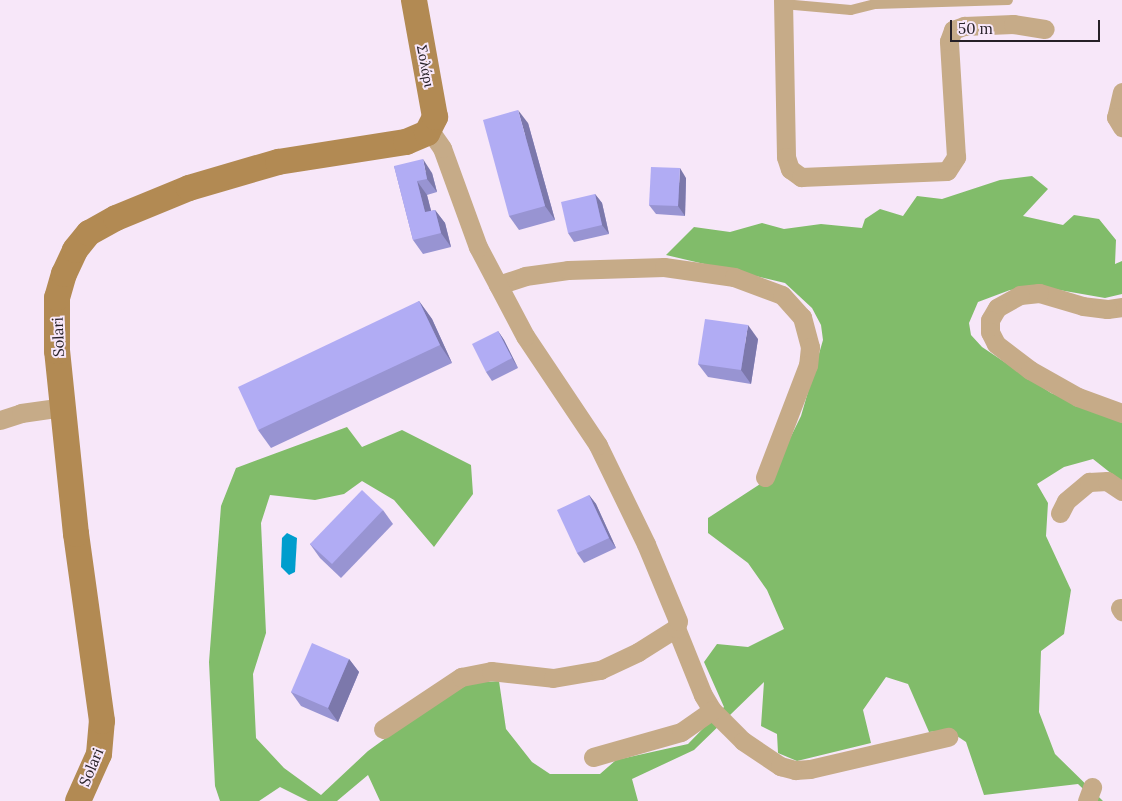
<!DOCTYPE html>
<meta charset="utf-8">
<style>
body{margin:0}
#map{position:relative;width:1122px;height:801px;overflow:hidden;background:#f7e7f9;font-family:Lora,serif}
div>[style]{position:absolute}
.forest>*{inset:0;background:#81bc6a}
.water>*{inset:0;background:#009dcd}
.lane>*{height:10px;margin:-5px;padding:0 5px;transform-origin:5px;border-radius:5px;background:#c6ab88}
.street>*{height:19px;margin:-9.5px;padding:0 9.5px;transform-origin:9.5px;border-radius:9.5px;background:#c6ab88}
.secondary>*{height:26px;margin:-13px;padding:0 13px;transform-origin:13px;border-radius:13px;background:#b28a53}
.wall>*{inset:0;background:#9894d2}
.shaded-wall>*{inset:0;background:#7c78ab}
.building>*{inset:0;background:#b1acf4}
span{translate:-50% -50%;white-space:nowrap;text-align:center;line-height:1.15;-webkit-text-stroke:4px #f7e7f9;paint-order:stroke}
.street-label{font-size:15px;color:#262027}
.scale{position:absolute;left:950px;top:20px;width:150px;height:22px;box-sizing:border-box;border:2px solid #262027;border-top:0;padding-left:6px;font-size:15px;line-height:18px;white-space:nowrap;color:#262027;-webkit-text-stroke:4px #f7e7f9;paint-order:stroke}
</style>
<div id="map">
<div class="forest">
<div style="clip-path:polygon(1032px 176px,1048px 189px,1023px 216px,1063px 225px,1074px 215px,1099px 219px,1116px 240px,1115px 264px,1122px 261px,1122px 294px,1105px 298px,1042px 287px,1010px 290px,978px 302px,969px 323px,971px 335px,982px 347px,1051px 393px,1122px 420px,1122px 482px,1093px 459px,1064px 467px,1037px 484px,1048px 503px,1046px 536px,1071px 590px,1064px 634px,1041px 651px,1039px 712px,1055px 754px,1103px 801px,1096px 801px,1078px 784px,984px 795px,966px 742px,948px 730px,929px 732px,908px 684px,886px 677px,863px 710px,871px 743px,797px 761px,778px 753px,777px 734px,761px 726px,764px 682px,694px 750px,632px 779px,638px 801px,380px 801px,368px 775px,337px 801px,308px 801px,280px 787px,259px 801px,220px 801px,215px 786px,209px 662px,221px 506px,236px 468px,347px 427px,362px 447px,402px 430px,471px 465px,473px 494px,434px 547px,394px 500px,362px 481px,344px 494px,315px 500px,270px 495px,261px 523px,266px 633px,253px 674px,256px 738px,284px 768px,321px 795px,368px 751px,437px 701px,471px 683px,499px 681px,506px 729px,532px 762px,550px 774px,600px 774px,616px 760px,688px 744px,724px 707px,704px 662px,717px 644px,748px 647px,784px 629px,767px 590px,748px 563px,708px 533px,708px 518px,771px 477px,801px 416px,823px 340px,821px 325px,812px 308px,785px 283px,666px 255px,694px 227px,730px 232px,762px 223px,784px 229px,821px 224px,862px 228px,865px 219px,880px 209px,903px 216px,917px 196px,942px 199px,1000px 180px)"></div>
</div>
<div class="water">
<div style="clip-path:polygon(287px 533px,297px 538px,295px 572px,289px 575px,281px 567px,282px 538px)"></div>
</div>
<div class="lane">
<div style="left:783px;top:4px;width:68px;rotate:5deg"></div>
<div style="left:851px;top:10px;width:25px;rotate:-14deg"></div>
<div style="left:875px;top:4px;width:133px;rotate:-1.7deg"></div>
</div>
<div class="street">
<div style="left:783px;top:0;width:157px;rotate:88.9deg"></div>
<div style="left:786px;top:157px;width:13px;rotate:72deg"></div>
<div style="left:790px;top:169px;width:14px;rotate:36deg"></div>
<div style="left:801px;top:177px;width:146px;rotate:-2.4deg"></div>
<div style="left:947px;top:171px;width:17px;rotate:-57deg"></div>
<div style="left:956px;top:157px;width:116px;rotate:-93.5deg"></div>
<div style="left:949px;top:41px;width:12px;rotate:-70deg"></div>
<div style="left:953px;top:30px;width:12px;rotate:-20deg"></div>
<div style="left:964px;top:26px;width:49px;rotate:-2.3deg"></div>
<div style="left:1013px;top:24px;width:32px;rotate:9deg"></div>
<div style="left:1122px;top:92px;width:26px;rotate:103deg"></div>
<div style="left:1116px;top:117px;width:12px;rotate:59deg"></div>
<div style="left:498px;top:285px;width:28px;rotate:-18deg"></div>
<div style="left:525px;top:276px;width:43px;rotate:-7.9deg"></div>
<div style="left:568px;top:270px;width:96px;rotate:-1.8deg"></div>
<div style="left:664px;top:267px;width:71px;rotate:8.1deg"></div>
<div style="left:734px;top:277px;width:51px;rotate:20.6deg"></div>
<div style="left:782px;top:295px;width:30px;rotate:48deg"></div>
<div style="left:802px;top:317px;width:31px;rotate:75deg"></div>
<div style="left:810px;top:347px;width:18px;rotate:96deg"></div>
<div style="left:808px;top:365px;width:120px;rotate:111deg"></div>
<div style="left:1122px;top:307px;width:15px;rotate:172deg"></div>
<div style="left:1107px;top:309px;width:24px;rotate:-173deg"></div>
<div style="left:1083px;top:306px;width:46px;rotate:-163.5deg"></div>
<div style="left:1039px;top:293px;width:19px;rotate:174deg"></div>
<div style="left:1020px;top:295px;width:26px;rotate:151deg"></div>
<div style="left:997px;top:308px;width:14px;rotate:120deg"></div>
<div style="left:990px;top:320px;width:12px;rotate:90deg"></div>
<div style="left:990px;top:332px;width:13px;rotate:63deg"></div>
<div style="left:996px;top:344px;width:43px;rotate:37.4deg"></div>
<div style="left:1030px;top:370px;width:55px;rotate:29.4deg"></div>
<div style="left:1078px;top:397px;width:47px;rotate:20deg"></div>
<div style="left:0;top:420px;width:22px;rotate:-18deg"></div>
<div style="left:21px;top:413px;width:42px;rotate:-8.1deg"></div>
<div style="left:1060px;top:513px;width:13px;rotate:-63deg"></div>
<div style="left:1066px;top:501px;width:30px;rotate:-40deg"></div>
<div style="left:1089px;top:482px;width:18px;rotate:-3deg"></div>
<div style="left:1107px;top:481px;width:18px;rotate:34deg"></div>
<div style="left:1120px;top:608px;width:4px;rotate:56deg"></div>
<div style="left:676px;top:628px;width:72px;rotate:68.1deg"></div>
<div style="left:703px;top:695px;width:17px;rotate:59deg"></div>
<div style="left:712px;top:710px;width:44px;rotate:45deg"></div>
<div style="left:743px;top:741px;width:45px;rotate:34deg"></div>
<div style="left:780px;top:766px;width:16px;rotate:15deg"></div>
<div style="left:795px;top:770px;width:15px;rotate:-4deg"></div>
<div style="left:810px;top:769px;width:142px;rotate:-13.1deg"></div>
<div style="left:383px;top:729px;width:94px;rotate:-33.7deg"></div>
<div style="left:461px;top:677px;width:31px;rotate:-11deg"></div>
<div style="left:491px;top:671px;width:62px;rotate:6.4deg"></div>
<div style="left:553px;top:678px;width:48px;rotate:-9.7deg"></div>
<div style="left:600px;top:670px;width:42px;rotate:-25.3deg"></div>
<div style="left:638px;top:652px;width:45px;rotate:-32.3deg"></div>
<div style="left:676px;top:628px;width:7px;rotate:-74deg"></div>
<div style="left:678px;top:621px;width:83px;rotate:-112.6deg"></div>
<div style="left:646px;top:544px;width:110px;rotate:-115.9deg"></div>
<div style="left:598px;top:445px;width:131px;rotate:-123.8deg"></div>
<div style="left:525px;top:336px;width:101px;rotate:-117.8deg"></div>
<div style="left:478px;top:247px;width:105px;rotate:-110deg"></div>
<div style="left:442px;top:148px;width:21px;rotate:-125deg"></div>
<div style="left:593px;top:757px;width:91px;rotate:-15.9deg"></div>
<div style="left:681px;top:732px;width:38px;rotate:-35deg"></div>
<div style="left:1087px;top:801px;width:15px;rotate:-70deg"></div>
</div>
<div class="secondary">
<div style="left:78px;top:801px;width:51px;rotate:-65.9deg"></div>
<div style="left:99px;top:754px;width:33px;rotate:-85deg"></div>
<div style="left:102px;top:721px;width:189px;rotate:-97.9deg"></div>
<div style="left:76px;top:534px;width:184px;rotate:-95.9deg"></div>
<div style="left:57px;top:351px;width:53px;rotate:-90deg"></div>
<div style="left:57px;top:298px;width:25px;rotate:-74deg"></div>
<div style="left:64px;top:274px;width:26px;rotate:-65deg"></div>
<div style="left:75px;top:250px;width:22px;rotate:-51deg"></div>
<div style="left:89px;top:233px;width:31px;rotate:-29deg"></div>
<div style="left:116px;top:218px;width:79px;rotate:-22.3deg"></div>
<div style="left:189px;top:188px;width:93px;rotate:-16.3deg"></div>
<div style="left:278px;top:162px;width:130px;rotate:-8.9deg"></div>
<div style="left:406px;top:142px;width:23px;rotate:-23deg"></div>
<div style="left:427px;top:133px;width:18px;rotate:-63deg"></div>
<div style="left:435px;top:117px;width:119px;rotate:-100.2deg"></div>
</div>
<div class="wall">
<div style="clip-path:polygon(528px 123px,555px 220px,519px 230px,509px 216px)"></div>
<div style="clip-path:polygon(394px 166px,432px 173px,437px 192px,427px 195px,431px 211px,435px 210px,445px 223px,451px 247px,423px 254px,413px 240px)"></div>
<div style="clip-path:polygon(686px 178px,685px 216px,656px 214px,649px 205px)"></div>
<div style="clip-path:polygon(595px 194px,602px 203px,609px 234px,574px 242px,568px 233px)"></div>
<div style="clip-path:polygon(419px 301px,432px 319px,452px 363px,271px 448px,258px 430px)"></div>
<div style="clip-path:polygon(498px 331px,504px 340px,518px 368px,492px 381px,486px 372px)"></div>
<div style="clip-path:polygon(758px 339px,751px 384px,708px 377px,698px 364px)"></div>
<div style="clip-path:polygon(589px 495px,596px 504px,616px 548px,584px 563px,577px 553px)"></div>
<div style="clip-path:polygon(383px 510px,393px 524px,341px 578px,320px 558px,310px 544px)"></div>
<div style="clip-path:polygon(349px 659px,359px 672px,338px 722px,301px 706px,291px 692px)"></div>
</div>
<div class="shaded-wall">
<div style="clip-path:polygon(518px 110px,528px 123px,555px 220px,545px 206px)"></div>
<div style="clip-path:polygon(423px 159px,432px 173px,437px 192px,427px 179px)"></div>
<div style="clip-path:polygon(680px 168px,686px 178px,685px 216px,678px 206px)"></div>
<div style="clip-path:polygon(417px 181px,427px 195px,435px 226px,425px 212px)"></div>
<div style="clip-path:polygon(595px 194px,602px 203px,609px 234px,602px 225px)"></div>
<div style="clip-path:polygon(435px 210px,445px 223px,451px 247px,441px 233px)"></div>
<div style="clip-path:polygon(419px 301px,432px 319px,452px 363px,440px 345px)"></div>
<div style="clip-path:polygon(748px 325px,758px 339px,751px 384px,741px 370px)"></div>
<div style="clip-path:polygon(498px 331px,504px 340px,518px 368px,512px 358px)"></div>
<div style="clip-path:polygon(589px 495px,596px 504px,616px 548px,609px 538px)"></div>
<div style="clip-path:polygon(349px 659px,359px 672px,338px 722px,328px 708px)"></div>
</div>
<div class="building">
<div style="clip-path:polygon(518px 110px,545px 206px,509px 216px,483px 120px)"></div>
<div style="clip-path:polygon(423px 159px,427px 179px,417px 181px,425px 212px,435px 210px,441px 233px,413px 240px,394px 166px)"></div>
<div style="clip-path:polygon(651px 167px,680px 168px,678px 206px,649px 205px)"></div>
<div style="clip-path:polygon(595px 194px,602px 225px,568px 233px,561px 202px)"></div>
<div style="clip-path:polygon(419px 301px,440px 345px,258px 430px,238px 387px)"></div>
<div style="clip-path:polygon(705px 319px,748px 325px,741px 370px,698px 364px)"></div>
<div style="clip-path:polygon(498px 331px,512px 358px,486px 372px,472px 344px)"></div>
<div style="clip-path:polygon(362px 490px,383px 510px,332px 564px,310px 544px)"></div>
<div style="clip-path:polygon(589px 495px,609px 538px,577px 553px,557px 510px)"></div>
<div style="clip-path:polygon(312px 643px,349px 659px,328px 708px,291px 692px)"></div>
</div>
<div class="street-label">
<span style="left:426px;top:66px;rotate:79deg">Σολάρι</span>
<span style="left:58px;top:337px;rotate:-92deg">Solari</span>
<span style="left:91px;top:767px;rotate:-67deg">Solari</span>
</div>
<div class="scale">50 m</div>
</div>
